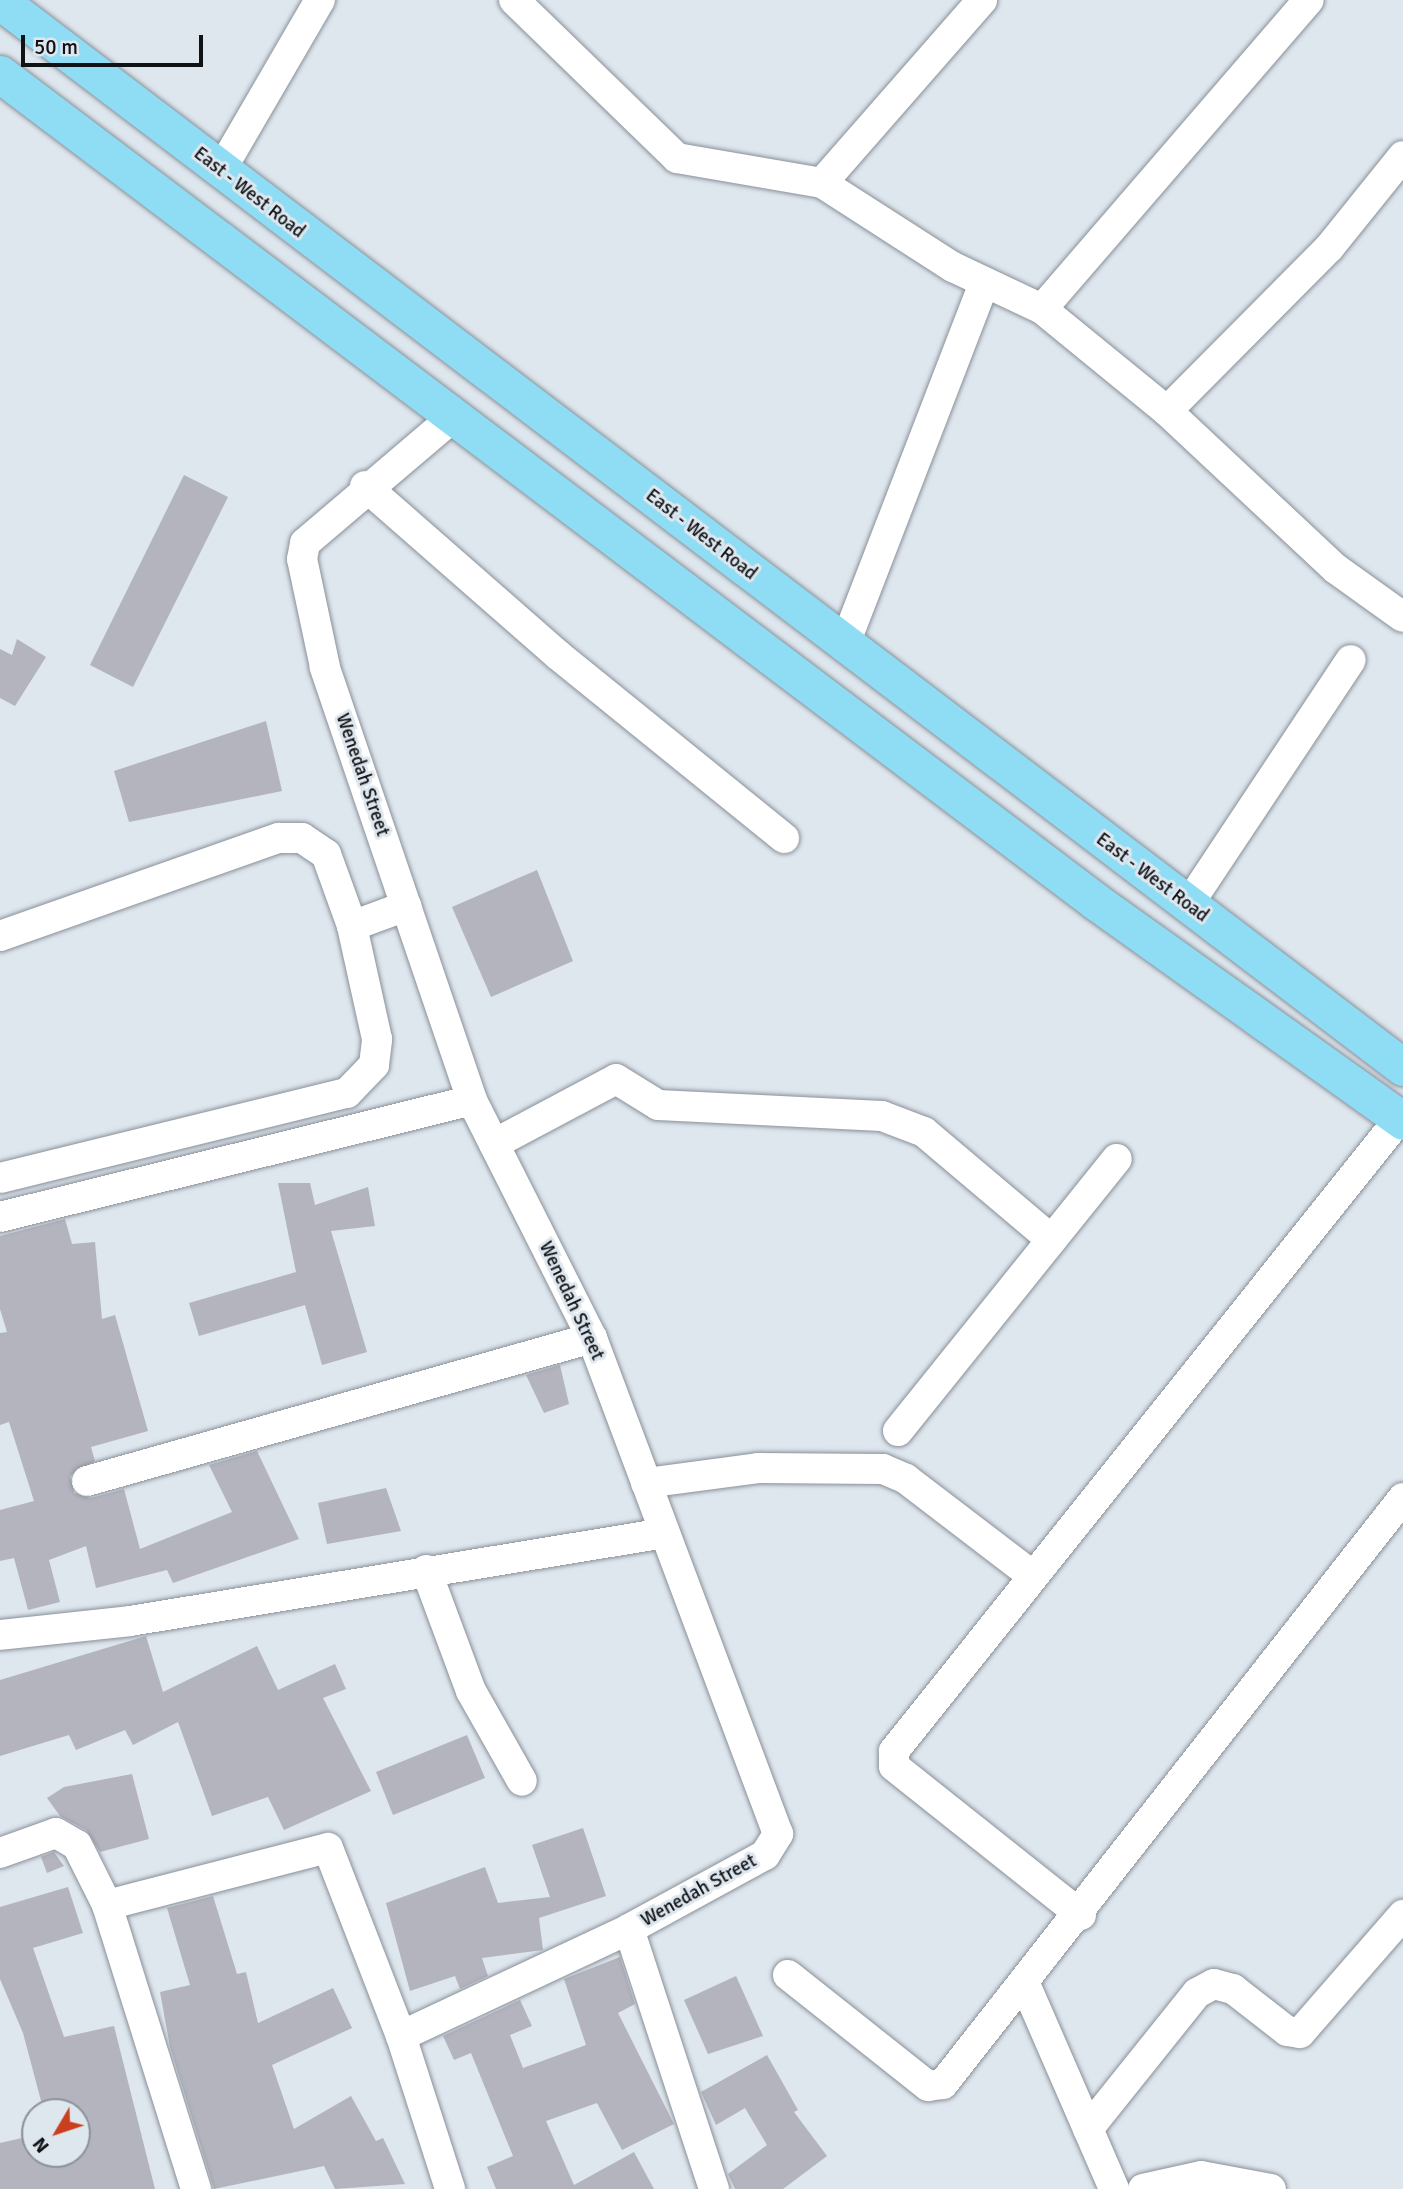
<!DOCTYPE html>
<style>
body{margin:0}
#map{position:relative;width:1403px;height:2189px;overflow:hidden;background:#dee6ee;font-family:Signika,sans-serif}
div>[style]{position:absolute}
.building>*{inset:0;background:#b3b4be}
.roads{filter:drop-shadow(0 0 2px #899098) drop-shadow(0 0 2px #899098)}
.minor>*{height:30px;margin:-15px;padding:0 15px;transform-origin:15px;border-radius:15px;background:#fff}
.major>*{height:37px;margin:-18.5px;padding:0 18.5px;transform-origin:18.5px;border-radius:18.5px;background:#8fddf4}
span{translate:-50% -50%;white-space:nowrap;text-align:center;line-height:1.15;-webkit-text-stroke:6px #dee6ee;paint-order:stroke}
.street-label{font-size:19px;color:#101316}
.north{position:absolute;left:21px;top:2098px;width:70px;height:70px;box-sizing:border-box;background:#dee6ee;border:2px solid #8c9298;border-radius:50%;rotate:231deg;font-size:19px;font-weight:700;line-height:28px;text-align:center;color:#101316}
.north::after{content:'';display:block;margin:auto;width:24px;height:32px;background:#ca401f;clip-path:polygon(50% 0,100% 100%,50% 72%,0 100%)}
.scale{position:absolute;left:21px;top:35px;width:182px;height:32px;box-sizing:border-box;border:4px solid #101316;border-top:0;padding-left:9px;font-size:21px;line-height:24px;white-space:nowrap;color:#101316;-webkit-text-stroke:5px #dee6ee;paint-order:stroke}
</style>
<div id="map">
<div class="building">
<div style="clip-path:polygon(184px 475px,228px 497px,133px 687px,90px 665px)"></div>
<div style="clip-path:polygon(17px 639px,46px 657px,15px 706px,0 698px,0 649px,12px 655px)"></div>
<div style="clip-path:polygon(266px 721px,282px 791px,129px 822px,114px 771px)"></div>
<div style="clip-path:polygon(537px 870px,573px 961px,491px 997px,452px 907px)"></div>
<div style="clip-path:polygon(278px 1183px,310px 1183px,315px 1205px,368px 1187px,375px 1226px,331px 1231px,367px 1352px,322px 1365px,305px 1305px,199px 1336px,189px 1303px,296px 1272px)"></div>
<div style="clip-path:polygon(65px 1219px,72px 1244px,95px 1242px,102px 1319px,115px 1315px,148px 1431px,91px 1447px,95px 1461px,70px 1476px,74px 1493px,91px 1498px,124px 1489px,140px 1549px,232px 1512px,209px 1465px,257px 1451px,299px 1539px,173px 1583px,167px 1570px,96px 1588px,86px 1546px,49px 1560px,60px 1602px,28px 1610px,14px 1558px,0 1561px,0 1510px,34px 1501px,9px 1422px,0 1425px,0 1333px,7px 1332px,0 1309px,0 1236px)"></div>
<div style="clip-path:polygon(560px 1365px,569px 1404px,544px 1413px,526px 1375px)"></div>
<div style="clip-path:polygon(386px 1488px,401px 1531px,327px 1544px,318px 1503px)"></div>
<div style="clip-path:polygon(146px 1636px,163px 1692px,257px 1646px,278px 1690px,335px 1664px,346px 1689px,323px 1698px,371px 1791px,284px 1830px,268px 1797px,212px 1816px,178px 1722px,133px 1745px,125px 1730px,76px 1750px,69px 1735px,0 1756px,0 1680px)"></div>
<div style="clip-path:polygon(467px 1735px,485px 1778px,393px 1815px,376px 1772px)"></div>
<div style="clip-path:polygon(132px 1774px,149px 1839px,100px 1852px,86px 1830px,60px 1816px,47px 1798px,64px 1787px)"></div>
<div style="clip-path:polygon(583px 1828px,606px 1896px,539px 1918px,543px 1950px,482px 1958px,488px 1976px,460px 1989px,455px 1976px,410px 1991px,386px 1903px,485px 1867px,498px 1903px,550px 1897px,532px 1845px)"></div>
<div style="clip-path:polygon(54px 1852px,64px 1866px,47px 1873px,41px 1857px)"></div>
<div style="clip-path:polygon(68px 1887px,83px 1933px,33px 1948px,64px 2037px,114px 2026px,155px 2189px,0 2189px,0 2143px,35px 2135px,35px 2154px,77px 2154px,77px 2112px,44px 2112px,23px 2033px,0 1979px,0 1907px)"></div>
<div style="clip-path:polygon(213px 1896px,237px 1974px,246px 1972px,258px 2023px,333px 1988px,352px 2028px,272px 2065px,294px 2129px,351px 2096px,376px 2141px,383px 2138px,405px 2184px,335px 2189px,324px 2166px,214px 2189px,170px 2047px,160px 1992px,190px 1985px,167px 1908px)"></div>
<div style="clip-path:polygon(620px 1957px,635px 2004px,618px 2013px,674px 2124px,622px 2150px,597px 2103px,546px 2121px,574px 2185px,634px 2152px,654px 2189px,496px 2189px,487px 2167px,513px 2156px,471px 2053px,454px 2060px,443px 2036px,520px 2000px,532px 2026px,510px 2035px,523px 2068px,586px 2045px,564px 1979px)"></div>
<div style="clip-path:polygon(736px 1976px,763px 2036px,708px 2054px,684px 2000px)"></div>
<div style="clip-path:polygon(767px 2055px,798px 2110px,794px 2112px,827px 2156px,783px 2189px,735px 2189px,728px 2174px,767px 2145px,745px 2108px,716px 2125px,701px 2092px)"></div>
</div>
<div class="roads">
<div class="minor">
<div style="left:514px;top:0;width:227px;rotate:44.1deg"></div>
<div style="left:677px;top:158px;width:147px;rotate:9.8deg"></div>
<div style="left:822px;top:183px;width:156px;rotate:32.7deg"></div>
<div style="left:953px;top:267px;width:98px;rotate:25.3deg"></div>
<div style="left:1042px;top:309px;width:161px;rotate:39.2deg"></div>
<div style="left:1167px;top:411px;width:231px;rotate:43.1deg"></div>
<div style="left:1336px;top:569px;width:82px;rotate:35.6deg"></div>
<div style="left:221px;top:170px;width:197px;rotate:-59.8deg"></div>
<div style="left:822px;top:183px;width:243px;rotate:-48.8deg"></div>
<div style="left:1042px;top:309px;width:408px;rotate:-49.2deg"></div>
<div style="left:1167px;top:411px;width:230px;rotate:-45.2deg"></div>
<div style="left:1329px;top:248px;width:118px;rotate:-51.2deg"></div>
<div style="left:365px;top:486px;width:257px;rotate:41.2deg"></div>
<div style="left:558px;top:655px;width:291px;rotate:39deg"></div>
<div style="left:844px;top:646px;width:389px;rotate:-68.9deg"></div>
<div style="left:1188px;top:905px;width:294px;rotate:-56.4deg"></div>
<div style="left:0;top:936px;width:296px;rotate:-19.4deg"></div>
<div style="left:279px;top:838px;width:23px"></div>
<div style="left:302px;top:838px;width:29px;rotate:34deg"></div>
<div style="left:326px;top:854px;width:77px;rotate:70.1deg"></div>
<div style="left:352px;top:926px;width:58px;rotate:-20.3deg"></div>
<div style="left:494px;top:1144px;width:138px;rotate:-28deg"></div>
<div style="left:616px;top:1079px;width:49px;rotate:31.8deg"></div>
<div style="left:658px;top:1105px;width:224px;rotate:2.8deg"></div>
<div style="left:882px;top:1116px;width:45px;rotate:20.9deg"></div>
<div style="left:924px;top:1132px;width:167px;rotate:40.2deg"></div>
<div style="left:0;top:1178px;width:357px;rotate:-13.8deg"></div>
<div style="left:347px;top:1093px;width:39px;rotate:-46deg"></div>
<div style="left:374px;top:1065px;width:26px;rotate:-83deg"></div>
<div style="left:377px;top:1039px;width:116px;rotate:-102.5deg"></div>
<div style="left:0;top:1217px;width:486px;rotate:-13.9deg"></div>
<div style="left:898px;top:1431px;width:349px;rotate:-51.2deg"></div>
<div style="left:87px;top:1481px;width:525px;rotate:-15.81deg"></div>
<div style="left:646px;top:1483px;width:113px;rotate:-7.6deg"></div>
<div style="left:758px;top:1468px;width:125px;rotate:0.5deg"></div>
<div style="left:883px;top:1469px;width:25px;rotate:23deg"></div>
<div style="left:906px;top:1479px;width:160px;rotate:37.4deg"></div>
<div style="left:426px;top:1570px;width:129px;rotate:69.6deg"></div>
<div style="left:471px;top:1691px;width:103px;rotate:60.5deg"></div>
<div style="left:0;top:1635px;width:131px;rotate:-6.1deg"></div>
<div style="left:130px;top:1621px;width:542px;rotate:-9.34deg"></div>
<div style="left:0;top:1853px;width:59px;rotate:-19.7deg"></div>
<div style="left:56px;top:1833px;width:24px;rotate:30deg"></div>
<div style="left:77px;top:1845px;width:67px;rotate:63.4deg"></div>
<div style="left:107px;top:1905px;width:298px;rotate:72.6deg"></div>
<div style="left:107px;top:1905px;width:228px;rotate:-14.5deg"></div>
<div style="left:328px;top:1848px;width:202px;rotate:68.8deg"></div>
<div style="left:401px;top:2036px;width:161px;rotate:72.2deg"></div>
<div style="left:1081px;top:1915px;width:239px;rotate:-141.5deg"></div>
<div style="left:894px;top:1766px;width:15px;rotate:-90deg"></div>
<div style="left:894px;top:1751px;width:810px;rotate:-51.36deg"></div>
<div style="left:629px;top:1929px;width:274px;rotate:71.9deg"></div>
<div style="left:788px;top:1975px;width:179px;rotate:38.4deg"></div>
<div style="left:928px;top:2086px;width:15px;rotate:-8deg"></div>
<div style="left:943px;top:2084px;width:745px;rotate:-51.87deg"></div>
<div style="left:1025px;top:1984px;width:223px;rotate:66.5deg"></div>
<div style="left:401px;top:2036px;width:252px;rotate:-25.1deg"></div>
<div style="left:629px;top:1929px;width:155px;rotate:-28.6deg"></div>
<div style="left:765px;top:1855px;width:25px;rotate:-58deg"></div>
<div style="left:778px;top:1834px;width:530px;rotate:-110.56deg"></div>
<div style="left:592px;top:1338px;width:267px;rotate:-116.8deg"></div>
<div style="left:472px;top:1100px;width:457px;rotate:-108.8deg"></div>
<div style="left:325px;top:667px;width:110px;rotate:-102deg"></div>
<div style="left:302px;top:559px;width:16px;rotate:-79deg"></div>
<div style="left:305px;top:543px;width:194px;rotate:-40.4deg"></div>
<div style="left:1088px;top:2129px;width:174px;rotate:-51.3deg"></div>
<div style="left:1197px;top:1993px;width:19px;rotate:-28deg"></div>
<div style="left:1214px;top:1984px;width:20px;rotate:15deg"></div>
<div style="left:1233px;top:1989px;width:68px;rotate:37.9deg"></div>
<div style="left:1287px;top:2031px;width:13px;rotate:9deg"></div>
<div style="left:1300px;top:2033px;width:157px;rotate:-48.9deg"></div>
<div style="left:1143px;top:2189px;width:59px;rotate:-12.6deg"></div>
<div style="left:1201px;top:2176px;width:71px;rotate:10.5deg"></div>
</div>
<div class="major">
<div style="left:0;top:1px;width:1762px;rotate:37.23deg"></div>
<div style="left:0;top:74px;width:1372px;rotate:37.06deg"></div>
<div style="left:1095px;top:901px;width:379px;rotate:35.5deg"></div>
</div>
</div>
<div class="street-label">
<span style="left:249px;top:193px;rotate:38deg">East - West Road</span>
<span style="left:701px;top:535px;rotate:38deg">East - West Road</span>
<span style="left:362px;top:775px;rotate:71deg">Wenedah Street</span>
<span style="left:1152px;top:878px;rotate:37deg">East - West Road</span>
<span style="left:571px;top:1301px;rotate:65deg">Wenedah Street</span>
<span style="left:699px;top:1891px;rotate:-29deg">Wenedah Street</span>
</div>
<div class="north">N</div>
<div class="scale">50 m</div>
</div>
